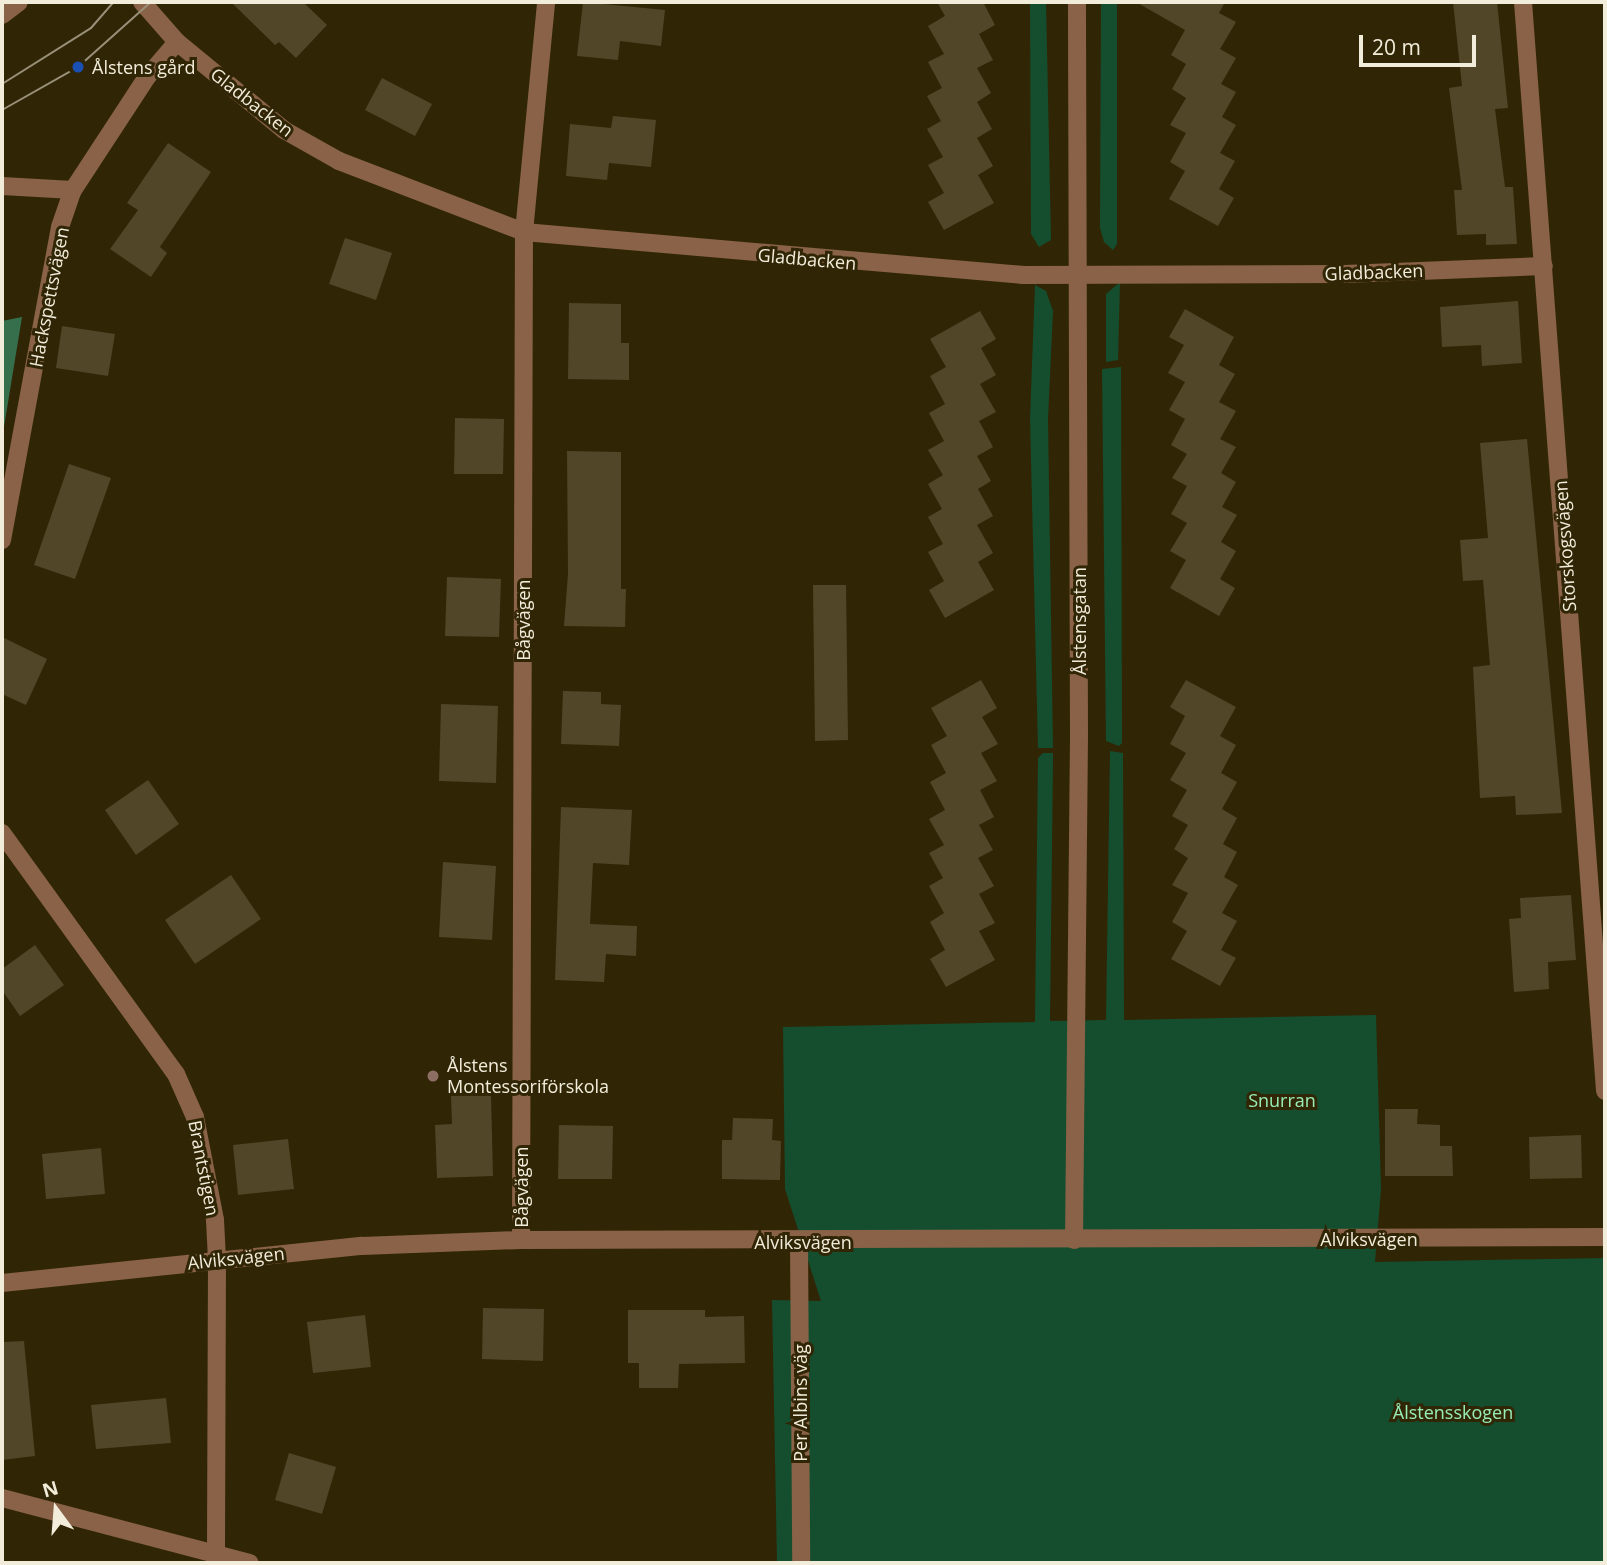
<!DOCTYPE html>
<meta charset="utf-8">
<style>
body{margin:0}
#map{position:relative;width:1607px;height:1565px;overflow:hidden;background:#302606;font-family:"Open Sans",sans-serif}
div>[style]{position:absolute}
.green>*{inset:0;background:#154e2e}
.forest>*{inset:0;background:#366f4c}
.building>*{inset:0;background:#514627}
.minor>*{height:18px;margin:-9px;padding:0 9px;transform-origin:9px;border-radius:9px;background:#896247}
.tertiary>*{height:18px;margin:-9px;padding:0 9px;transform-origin:9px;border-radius:9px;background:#896247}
.tram>*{height:2px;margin:-1px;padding:0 1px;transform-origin:1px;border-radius:1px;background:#989078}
.dots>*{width:19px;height:19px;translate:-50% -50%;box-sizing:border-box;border:4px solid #302606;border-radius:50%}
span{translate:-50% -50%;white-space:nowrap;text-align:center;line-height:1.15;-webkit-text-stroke:6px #302606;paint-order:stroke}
.poi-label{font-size:18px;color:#f2ecda}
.left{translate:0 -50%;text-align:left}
.street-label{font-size:18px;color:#f2ecda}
.park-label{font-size:18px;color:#97ecb5}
.frame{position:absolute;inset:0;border:4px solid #f2ecda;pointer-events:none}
.north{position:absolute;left:21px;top:1474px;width:70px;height:70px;-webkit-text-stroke:5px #302606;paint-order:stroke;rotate:344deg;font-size:19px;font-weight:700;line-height:28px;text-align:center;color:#f2ecda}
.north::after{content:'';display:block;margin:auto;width:24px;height:32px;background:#f2ecda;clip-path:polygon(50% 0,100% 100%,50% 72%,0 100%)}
.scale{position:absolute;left:1359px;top:35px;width:117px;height:32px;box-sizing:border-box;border:4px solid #f2ecda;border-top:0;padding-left:9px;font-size:21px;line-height:24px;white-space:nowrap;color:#f2ecda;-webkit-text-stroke:5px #302606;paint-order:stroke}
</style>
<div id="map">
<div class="green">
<div style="clip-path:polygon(1030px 2px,1046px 2px,1051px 240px,1039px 247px,1031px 234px)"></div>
<div style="clip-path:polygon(1101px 2px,1117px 2px,1117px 244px,1113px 250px,1104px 242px,1100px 228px)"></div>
<div style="clip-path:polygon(1120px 282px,1118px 360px,1106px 362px,1106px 294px)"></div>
<div style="clip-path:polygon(1035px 285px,1046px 291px,1053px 311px,1048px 419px,1053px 748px,1038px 748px,1030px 418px)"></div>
<div style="clip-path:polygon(1121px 367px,1122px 743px,1119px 746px,1106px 741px,1102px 369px)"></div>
<div style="clip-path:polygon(1110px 751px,1123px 753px,1124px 1020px,1376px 1015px,1381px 1189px,1375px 1262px,1605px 1258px,1605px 1563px,777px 1563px,772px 1300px,821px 1301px,785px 1189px,783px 1027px,1035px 1022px,1038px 758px,1043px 753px,1053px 753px,1053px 760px,1050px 1021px,1106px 1020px)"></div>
</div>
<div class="forest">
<div style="clip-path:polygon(22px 317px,2px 439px,2px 321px)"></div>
</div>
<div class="building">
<div style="clip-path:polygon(231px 2px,303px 2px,327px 25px,296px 58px,279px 42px,275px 45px)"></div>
<div style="clip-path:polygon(583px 2px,665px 10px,661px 46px,620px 41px,618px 60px,577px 56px)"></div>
<div style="clip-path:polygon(937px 2px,983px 2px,995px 25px,979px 34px,993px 60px,977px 68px,991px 93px,977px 102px,992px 129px,977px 138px,993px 166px,978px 175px,994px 203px,944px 230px,928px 202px,944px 193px,928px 165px,943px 157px,927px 129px,941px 121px,927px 96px,942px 88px,928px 62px,944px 54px,928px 26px,945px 16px)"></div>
<div style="clip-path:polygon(1136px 2px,1225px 2px,1219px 13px,1236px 22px,1220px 49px,1236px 58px,1221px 84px,1236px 92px,1222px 117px,1236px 125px,1220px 153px,1235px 161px,1219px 189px,1234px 198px,1218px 226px,1169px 199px,1185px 171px,1170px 162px,1186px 133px,1170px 125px,1186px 98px,1172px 89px,1186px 64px,1171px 55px,1185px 30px)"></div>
<div style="clip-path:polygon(1453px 2px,1497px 2px,1508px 108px,1495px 109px,1505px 187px,1513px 187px,1517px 244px,1486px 245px,1486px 234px,1457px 235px,1454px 190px,1462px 190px,1449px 88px,1462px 86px)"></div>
<div style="clip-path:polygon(382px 78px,432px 104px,415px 136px,365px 110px)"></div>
<div style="clip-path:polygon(613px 116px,656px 120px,651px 167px,609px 163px,607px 180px,566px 176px,570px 124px,611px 128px)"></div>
<div style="clip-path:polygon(168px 143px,211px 172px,160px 247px,167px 253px,151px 277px,110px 249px,138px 210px,127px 203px)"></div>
<div style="clip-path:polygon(345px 238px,392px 253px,376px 300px,329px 284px)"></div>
<div style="clip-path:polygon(1518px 301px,1522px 363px,1482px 366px,1481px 345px,1442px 347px,1440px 307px)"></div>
<div style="clip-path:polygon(569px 303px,621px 304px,621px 343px,629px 343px,629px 380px,568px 379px)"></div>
<div style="clip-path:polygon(1185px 309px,1234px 337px,1219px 365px,1235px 374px,1219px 402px,1236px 411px,1220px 439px,1236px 447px,1221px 473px,1236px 482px,1222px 507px,1237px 515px,1221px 542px,1236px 551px,1220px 579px,1235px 588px,1219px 616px,1170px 588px,1186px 560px,1170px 551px,1187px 523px,1171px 514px,1187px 486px,1172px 478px,1187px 454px,1171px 445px,1185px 419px,1169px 410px,1185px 382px,1168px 373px,1184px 345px,1169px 337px)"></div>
<div style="clip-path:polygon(980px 311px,996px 339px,981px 348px,996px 375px,980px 384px,996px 412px,979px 421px,993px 447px,977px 456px,991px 481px,978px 489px,993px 516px,977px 525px,993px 553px,978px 562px,994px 590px,945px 618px,929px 590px,944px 581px,928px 552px,943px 544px,928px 517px,942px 509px,928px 484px,943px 475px,928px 450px,944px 441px,929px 413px,945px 404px,930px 376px,946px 367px,930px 339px)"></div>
<div style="clip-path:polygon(62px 326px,115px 334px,108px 376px,56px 368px)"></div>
<div style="clip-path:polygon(455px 418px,504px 419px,503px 474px,454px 474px)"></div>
<div style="clip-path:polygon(1527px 439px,1562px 813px,1516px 815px,1515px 796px,1480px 798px,1473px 667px,1490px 665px,1483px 580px,1463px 581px,1460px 540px,1488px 538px,1480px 443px)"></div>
<div style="clip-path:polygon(567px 451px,621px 452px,621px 589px,626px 589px,625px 627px,564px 626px,568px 574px)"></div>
<div style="clip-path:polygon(69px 464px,111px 478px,75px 579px,34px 565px)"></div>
<div style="clip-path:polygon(447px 577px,501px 579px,499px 637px,445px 636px)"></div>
<div style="clip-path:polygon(813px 585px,846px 585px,848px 740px,815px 741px)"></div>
<div style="clip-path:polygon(2px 637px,47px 659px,26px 705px,2px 694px)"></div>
<div style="clip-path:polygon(981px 680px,997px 708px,982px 717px,998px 744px,981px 753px,997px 781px,980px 790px,994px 817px,979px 825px,993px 850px,978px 858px,994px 886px,979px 894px,995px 923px,979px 931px,995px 960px,946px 987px,930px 959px,945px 950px,930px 922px,944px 913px,929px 886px,943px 878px,929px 853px,944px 845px,929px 819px,945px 810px,930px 782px,946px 773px,931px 745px,947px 736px,931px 708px)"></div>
<div style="clip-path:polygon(1186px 680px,1236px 707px,1220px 736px,1236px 745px,1221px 773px,1237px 782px,1222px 809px,1237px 818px,1223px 844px,1237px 852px,1224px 877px,1238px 885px,1222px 913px,1237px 921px,1221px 950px,1236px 958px,1220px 986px,1171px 959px,1187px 931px,1172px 922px,1188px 893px,1172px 885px,1188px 858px,1174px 849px,1188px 825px,1172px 816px,1187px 790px,1170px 780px,1186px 753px,1170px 744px,1185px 716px,1170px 707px)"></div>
<div style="clip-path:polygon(563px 691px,601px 692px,601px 704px,621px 705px,619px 746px,561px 744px)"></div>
<div style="clip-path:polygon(441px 704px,498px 706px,496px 783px,439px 781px)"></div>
<div style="clip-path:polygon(148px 780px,179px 824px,136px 855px,105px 810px)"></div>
<div style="clip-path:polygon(561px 807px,632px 810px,629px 865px,593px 863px,590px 924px,637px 926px,636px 956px,606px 954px,604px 982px,555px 980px)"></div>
<div style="clip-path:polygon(443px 862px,496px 866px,492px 940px,439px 937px)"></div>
<div style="clip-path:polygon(231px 875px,261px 919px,195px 964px,165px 920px)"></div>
<div style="clip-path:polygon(1571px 895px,1576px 960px,1548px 962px,1549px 989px,1514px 992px,1509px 919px,1521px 918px,1520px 898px)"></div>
<div style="clip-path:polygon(35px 945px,64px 985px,20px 1016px,2px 990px,2px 969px)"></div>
<div style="clip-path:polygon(491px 1095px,493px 1176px,437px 1178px,435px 1125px,452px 1124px,451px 1096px)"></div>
<div style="clip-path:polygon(1385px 1109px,1418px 1109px,1417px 1124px,1440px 1125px,1440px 1146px,1452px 1146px,1453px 1176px,1385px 1176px)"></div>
<div style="clip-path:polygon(733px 1118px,773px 1119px,772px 1140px,781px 1141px,780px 1180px,722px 1179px,722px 1140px,732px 1140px)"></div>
<div style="clip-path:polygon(559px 1125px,613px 1126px,612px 1179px,558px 1179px)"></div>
<div style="clip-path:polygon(1581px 1135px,1582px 1178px,1530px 1179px,1529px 1137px)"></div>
<div style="clip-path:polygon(288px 1139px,294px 1189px,238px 1195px,233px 1145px)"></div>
<div style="clip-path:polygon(101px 1148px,105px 1194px,46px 1199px,42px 1154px)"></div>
<div style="clip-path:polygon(483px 1308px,544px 1309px,543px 1361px,482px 1359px)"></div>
<div style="clip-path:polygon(628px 1310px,705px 1310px,705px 1317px,744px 1316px,745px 1363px,679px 1364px,678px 1388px,639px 1388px,639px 1363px,628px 1363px)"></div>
<div style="clip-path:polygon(365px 1315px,371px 1367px,313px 1373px,307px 1322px)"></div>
<div style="clip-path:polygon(24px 1341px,35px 1456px,2px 1460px,2px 1342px)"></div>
<div style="clip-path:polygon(166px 1398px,171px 1443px,96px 1449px,91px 1405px)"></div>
<div style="clip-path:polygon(289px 1453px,336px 1467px,322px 1514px,275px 1500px)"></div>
</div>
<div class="minor">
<div style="left:142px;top:2px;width:53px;rotate:48.8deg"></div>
<div style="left:177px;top:42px;width:139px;rotate:39.4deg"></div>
<div style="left:284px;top:130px;width:63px;rotate:29.4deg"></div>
<div style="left:339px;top:161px;width:198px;rotate:21deg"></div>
<div style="left:524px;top:232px;width:502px;rotate:4.92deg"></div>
<div style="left:1024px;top:275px;width:321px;rotate:-0.2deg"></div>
<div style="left:1345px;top:274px;width:199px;rotate:-2.3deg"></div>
<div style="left:1523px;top:2px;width:1092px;rotate:85.69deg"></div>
<div style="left:2px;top:15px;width:21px;rotate:-37deg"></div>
<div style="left:2px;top:186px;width:71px;rotate:3.2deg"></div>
<div style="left:2px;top:540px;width:318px;rotate:-79.5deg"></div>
<div style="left:60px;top:227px;width:39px;rotate:-71deg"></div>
<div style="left:73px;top:190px;width:135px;rotate:-56.8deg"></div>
<div style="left:147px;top:77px;width:46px;rotate:-49.4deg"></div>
<div style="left:2px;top:833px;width:297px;rotate:54.2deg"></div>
<div style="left:176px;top:1074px;width:47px;rotate:66.2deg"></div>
<div style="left:195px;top:1117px;width:105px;rotate:79deg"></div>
<div style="left:215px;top:1220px;width:40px;rotate:87.1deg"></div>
<div style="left:217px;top:1260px;width:303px;rotate:90.2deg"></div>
<div style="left:521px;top:1240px;width:1008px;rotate:-89.83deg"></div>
<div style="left:524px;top:232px;width:231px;rotate:-84.5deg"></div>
<div style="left:1074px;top:1240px;width:505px;rotate:-89.43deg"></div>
<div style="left:1079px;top:735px;width:733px;rotate:-90.16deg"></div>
<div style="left:799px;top:1243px;width:320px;rotate:89.6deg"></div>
<div style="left:2px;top:1498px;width:256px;rotate:14.7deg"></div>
</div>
<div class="tertiary">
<div style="left:2px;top:1283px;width:362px;rotate:-5.9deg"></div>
<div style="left:362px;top:1246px;width:159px;rotate:-2.2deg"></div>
<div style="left:521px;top:1240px;width:1084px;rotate:-0.16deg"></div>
</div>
<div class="tram">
<div style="left:2px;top:84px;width:105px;rotate:-32.2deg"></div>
<div style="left:91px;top:28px;width:35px;rotate:-49deg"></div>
<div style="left:2px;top:110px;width:87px;rotate:-29.5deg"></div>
<div style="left:78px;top:67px;width:98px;rotate:-41.7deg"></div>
</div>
<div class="dots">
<div style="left:78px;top:67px;background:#1a4fb4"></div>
<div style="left:433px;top:1076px;background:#8d6e63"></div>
</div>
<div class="poi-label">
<span class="left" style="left:92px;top:67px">Ålstens gård</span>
<span class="left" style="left:447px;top:1076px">Ålstens<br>Montessoriförskola</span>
</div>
<div class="street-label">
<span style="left:252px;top:102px;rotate:38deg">Gladbacken</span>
<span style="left:807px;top:259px;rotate:5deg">Gladbacken</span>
<span style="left:1374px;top:272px;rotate:-2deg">Gladbacken</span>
<span style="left:49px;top:297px;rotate:-79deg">Hackspettsvägen</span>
<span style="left:1565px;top:546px;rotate:-94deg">Storskogsvägen</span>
<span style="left:523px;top:620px;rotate:-90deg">Bågvägen</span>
<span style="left:1079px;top:621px;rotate:-90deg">Ålstensgatan</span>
<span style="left:204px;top:1168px;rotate:79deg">Brantstigen</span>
<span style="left:521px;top:1187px;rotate:-90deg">Bågvägen</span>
<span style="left:1369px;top:1239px">Alviksvägen</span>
<span style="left:803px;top:1242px">Alviksvägen</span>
<span style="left:236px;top:1258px;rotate:-6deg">Alviksvägen</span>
<span style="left:800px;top:1403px;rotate:-90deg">Per Albins väg</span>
</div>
<div class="park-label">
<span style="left:1282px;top:1100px">Snurran</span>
<span style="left:1453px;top:1412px">Ålstensskogen</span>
</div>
<div class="frame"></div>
<div class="north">N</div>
<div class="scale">20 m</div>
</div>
